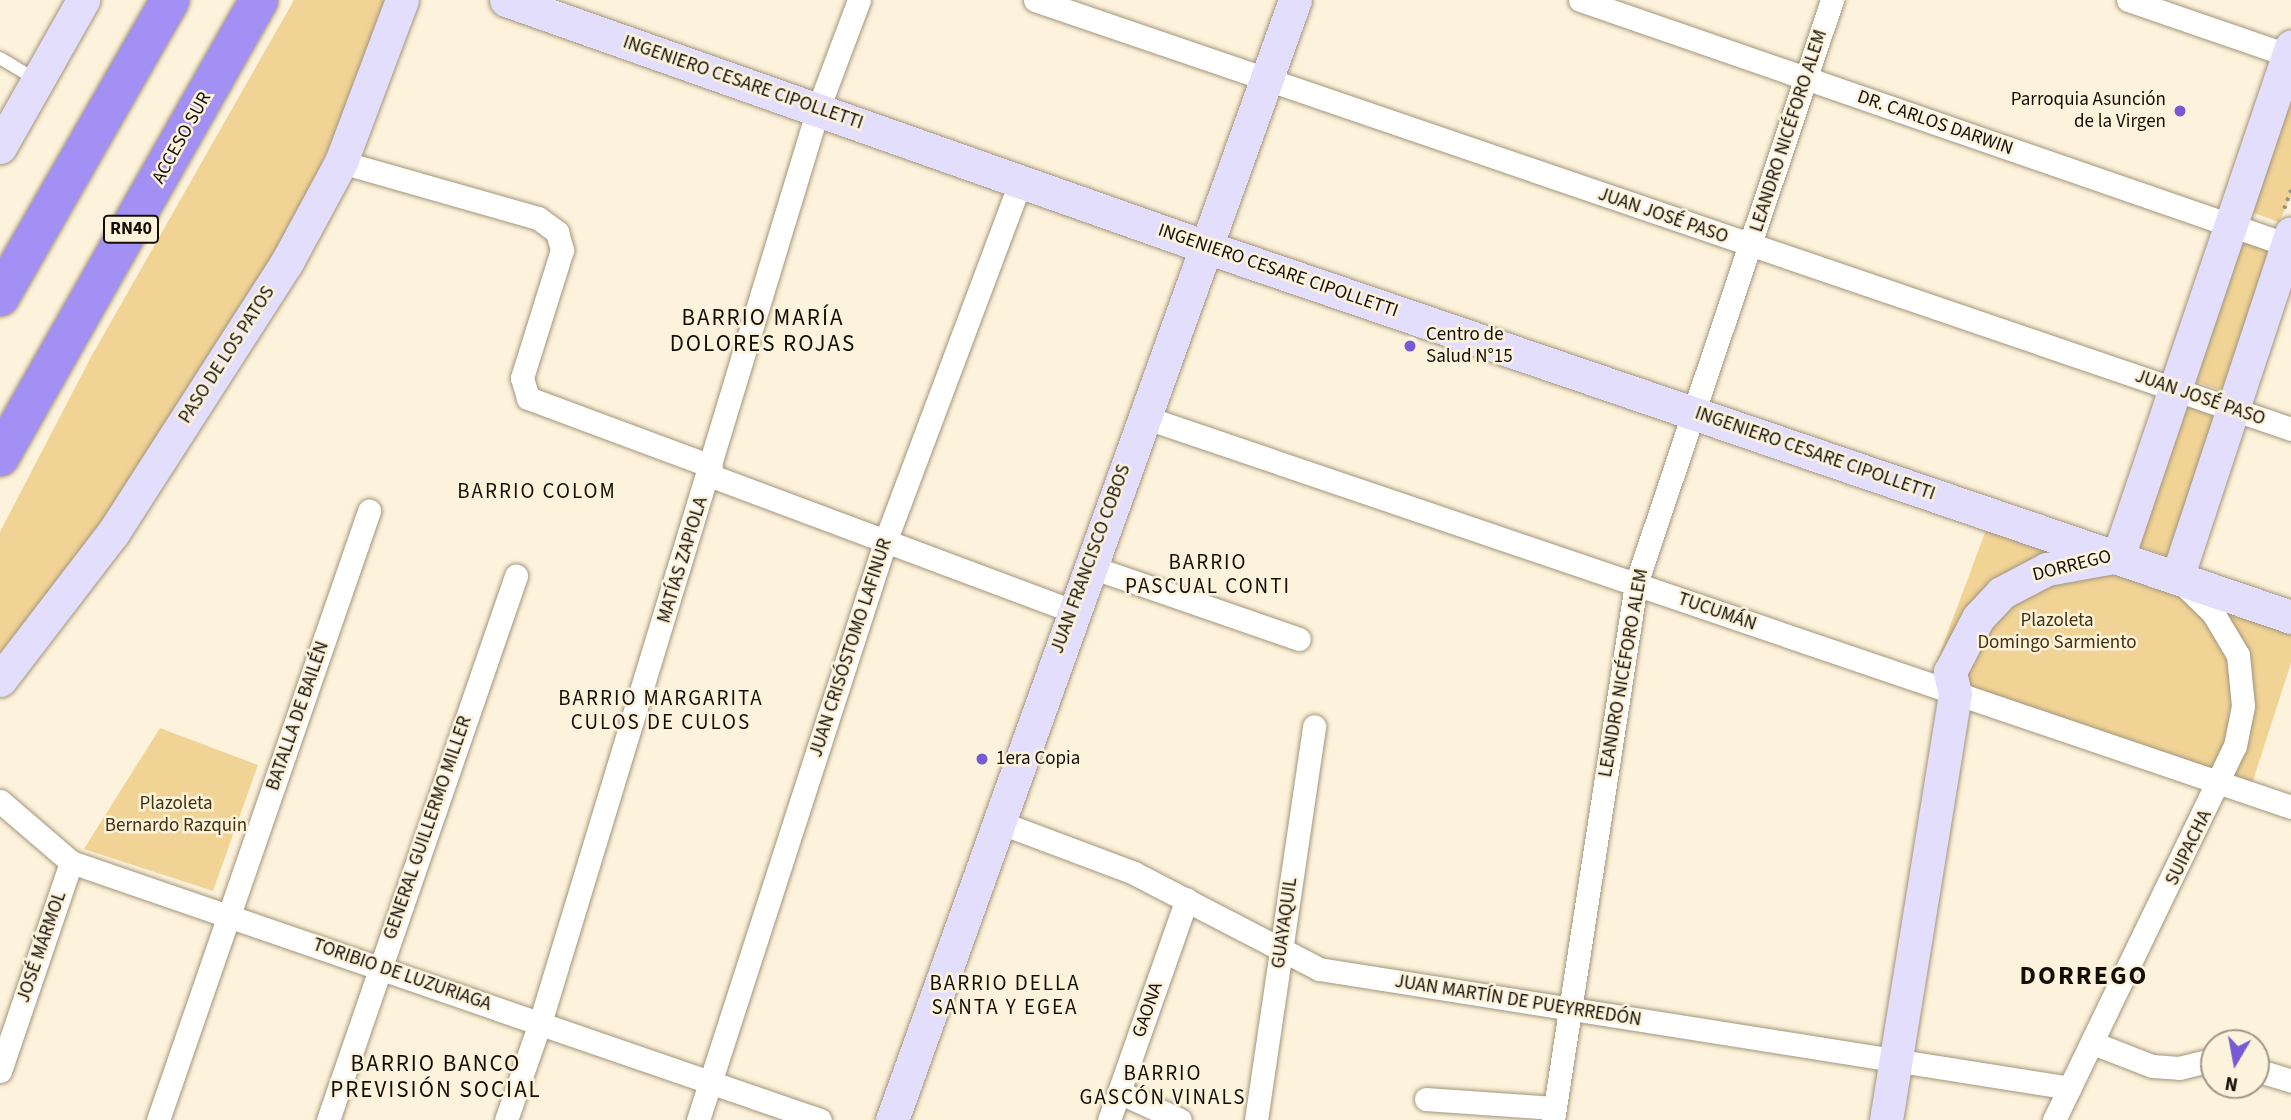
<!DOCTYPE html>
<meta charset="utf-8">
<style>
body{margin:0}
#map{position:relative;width:2291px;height:1120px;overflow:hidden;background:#fdf2db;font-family:"Source Sans 3",sans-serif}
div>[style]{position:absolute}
.green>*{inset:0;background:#f1d396}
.path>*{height:3.5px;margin-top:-1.75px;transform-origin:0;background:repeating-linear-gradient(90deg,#9a9281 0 3.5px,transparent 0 8.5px)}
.roads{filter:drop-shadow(0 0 2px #a2957b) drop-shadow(0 0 2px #a2957b)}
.lane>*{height:12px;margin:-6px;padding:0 6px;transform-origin:6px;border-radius:6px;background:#fff}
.street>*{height:23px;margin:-11.5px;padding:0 11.5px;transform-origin:11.5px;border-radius:11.5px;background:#fff}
.secondary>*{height:33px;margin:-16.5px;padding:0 16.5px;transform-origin:16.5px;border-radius:16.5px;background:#e3defc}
.highway>*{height:38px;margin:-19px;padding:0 19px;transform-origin:19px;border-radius:19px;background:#a390f5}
.dots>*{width:19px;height:19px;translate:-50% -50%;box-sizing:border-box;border:4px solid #fdf2db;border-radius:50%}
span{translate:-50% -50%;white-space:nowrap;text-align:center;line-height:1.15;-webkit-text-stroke:5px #fdf2db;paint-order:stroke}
.shield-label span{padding:2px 5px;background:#fdf2db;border:2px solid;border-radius:5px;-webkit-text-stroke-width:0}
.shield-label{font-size:18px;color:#140f06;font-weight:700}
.street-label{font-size:19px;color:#140f06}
.poi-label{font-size:19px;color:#140f06}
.right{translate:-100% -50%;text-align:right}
.left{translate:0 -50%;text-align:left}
.park-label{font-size:19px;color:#42310b}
.neighbourhood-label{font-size:21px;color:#140f06;letter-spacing:2px}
.quarter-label{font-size:23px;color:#140f06;letter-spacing:2px}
.district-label{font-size:26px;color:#140f06;font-weight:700;letter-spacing:2px}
.north{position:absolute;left:2200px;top:1029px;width:70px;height:70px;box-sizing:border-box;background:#fdf2db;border:2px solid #a09786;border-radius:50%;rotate:190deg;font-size:19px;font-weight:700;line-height:28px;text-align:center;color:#140f06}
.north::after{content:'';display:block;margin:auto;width:24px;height:32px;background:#785ad4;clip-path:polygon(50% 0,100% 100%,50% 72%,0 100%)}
</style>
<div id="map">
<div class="green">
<div style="clip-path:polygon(294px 0,386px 0,345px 112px,309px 191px,241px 311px,95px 532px,0 657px,0 532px,91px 357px)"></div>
<div style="clip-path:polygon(2291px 86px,2291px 196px,2279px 222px,2251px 212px)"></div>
<div style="clip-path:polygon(2239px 241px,2271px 251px,2223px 391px,2195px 381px)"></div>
<div style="clip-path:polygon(2185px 405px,2215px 417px,2167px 556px,2139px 546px)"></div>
<div style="clip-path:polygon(1992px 514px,2291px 617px,2291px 663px,2249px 793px,1928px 685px)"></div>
<div style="clip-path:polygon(160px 728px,258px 765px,213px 891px,84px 849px)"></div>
</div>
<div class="path">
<div style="left:2284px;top:209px;width:20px;rotate:-70deg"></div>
</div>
<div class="roads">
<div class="lane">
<div style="left:0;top:58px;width:41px;rotate:31deg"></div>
</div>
<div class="street">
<div style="left:1035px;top:0;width:1327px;rotate:18.86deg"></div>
<div style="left:1580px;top:0;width:752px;rotate:19.09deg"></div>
<div style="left:2128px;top:0;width:172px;rotate:19deg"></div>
<div style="left:341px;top:162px;width:205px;rotate:15.9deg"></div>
<div style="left:538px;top:218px;width:24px;rotate:36deg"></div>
<div style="left:557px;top:232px;width:19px;rotate:74deg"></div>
<div style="left:562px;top:250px;width:134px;rotate:107.4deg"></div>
<div style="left:522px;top:378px;width:21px;rotate:73deg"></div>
<div style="left:528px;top:398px;width:195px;rotate:20.4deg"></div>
<div style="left:1144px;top:417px;width:1211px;rotate:18.78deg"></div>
<div style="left:709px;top:475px;width:388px;rotate:20.5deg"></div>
<div style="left:1088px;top:566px;width:223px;rotate:19.1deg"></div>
<div style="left:0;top:801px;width:94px;rotate:40.7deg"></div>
<div style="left:71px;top:862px;width:792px;rotate:19.01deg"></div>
<div style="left:996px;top:821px;width:147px;rotate:20.6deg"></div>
<div style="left:1134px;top:873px;width:208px;rotate:27.4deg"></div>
<div style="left:1319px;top:969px;width:760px;rotate:9deg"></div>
<div style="left:2093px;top:1043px;width:63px;rotate:21.3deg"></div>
<div style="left:2152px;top:1066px;width:27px;rotate:4deg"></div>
<div style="left:2179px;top:1068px;width:36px;rotate:-14deg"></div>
<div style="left:2256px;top:1070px;width:37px;rotate:17deg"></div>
<div style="left:0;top:1071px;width:221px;rotate:-71.2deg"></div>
<div style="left:1119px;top:1092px;width:67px;rotate:24.7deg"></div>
<div style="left:1426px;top:1099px;width:128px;rotate:4deg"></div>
<div style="left:158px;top:1120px;width:645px;rotate:-70.89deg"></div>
<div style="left:328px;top:1120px;width:576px;rotate:-70.94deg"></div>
<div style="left:506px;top:1120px;width:103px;rotate:-70.7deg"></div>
<div style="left:540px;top:1023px;width:955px;rotate:-73.08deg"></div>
<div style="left:818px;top:109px;width:116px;rotate:-69.4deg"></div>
<div style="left:698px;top:1120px;width:607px;rotate:-72.07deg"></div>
<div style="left:885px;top:542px;width:384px;rotate:-69.4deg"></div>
<div style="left:1109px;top:1120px;width:234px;rotate:-70.6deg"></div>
<div style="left:1256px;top:1120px;width:398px;rotate:-81.6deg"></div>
<div style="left:1553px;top:1120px;width:542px;rotate:-81.2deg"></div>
<div style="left:1636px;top:584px;width:616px;rotate:-71.45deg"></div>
<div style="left:2054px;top:1120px;width:415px;rotate:-64.2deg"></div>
<div style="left:2235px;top:746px;width:41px;rotate:-78.7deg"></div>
<div style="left:2243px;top:706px;width:51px;rotate:-95.6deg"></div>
<div style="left:2238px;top:655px;width:49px;rotate:-120.8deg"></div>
<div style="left:2213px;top:613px;width:42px;rotate:-136deg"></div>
</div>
<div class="secondary">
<div style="left:506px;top:0;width:742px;rotate:19.44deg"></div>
<div style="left:1206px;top:247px;width:1146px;rotate:18.83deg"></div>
<div style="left:0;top:147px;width:169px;rotate:-60.5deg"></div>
<div style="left:2118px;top:557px;width:539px;rotate:-71.26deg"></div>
<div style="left:2177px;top:578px;width:363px;rotate:-71.7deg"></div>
<div style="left:0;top:680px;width:185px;rotate:-52.5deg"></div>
<div style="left:113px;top:533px;width:322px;rotate:-57.3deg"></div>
<div style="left:287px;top:262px;width:114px;rotate:-61.6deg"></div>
<div style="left:341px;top:162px;width:173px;rotate:-69.4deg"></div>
<div style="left:892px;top:1120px;width:1190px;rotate:-70.21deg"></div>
<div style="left:1886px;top:1120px;width:432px;rotate:-80.8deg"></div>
<div style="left:1955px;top:694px;width:23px;rotate:-103deg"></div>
<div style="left:1950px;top:672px;width:61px;rotate:-62.6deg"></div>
<div style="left:1978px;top:618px;width:34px;rotate:-47deg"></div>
<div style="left:2001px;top:593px;width:52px;rotate:-27.6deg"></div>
<div style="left:2047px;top:569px;width:62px;rotate:-10.2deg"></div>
</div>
<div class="highway">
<div style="left:0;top:297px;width:342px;rotate:-60.2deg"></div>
<div style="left:0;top:457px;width:525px;rotate:-60.46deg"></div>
</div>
</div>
<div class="dots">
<div style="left:2180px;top:111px;background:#785ad4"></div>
<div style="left:1410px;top:346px;background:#785ad4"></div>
<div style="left:982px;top:759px;background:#785ad4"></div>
</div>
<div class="shield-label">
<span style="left:131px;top:229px">RN40</span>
</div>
<div class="street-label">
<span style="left:743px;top:83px;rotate:19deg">INGENIERO CESARE CIPOLLETTI</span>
<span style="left:1935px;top:123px;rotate:19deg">DR. CARLOS DARWIN</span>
<span style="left:1789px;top:131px;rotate:-72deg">LEANDRO NICÉFORO ALEM</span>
<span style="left:182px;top:138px;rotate:-61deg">ACCESO SUR</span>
<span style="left:1663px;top:216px;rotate:19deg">JUAN JOSÉ PASO</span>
<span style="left:1278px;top:271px;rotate:19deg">INGENIERO CESARE CIPOLLETTI</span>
<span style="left:227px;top:355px;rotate:-57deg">PASO DE LOS PATOS</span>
<span style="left:2200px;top:398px;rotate:19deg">JUAN JOSÉ PASO</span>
<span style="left:1815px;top:454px;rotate:19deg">INGENIERO CESARE CIPOLLETTI</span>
<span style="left:1091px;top:559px;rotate:-70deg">JUAN FRANCISCO COBOS</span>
<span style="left:683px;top:560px;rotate:-73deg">MATÍAS ZAPIOLA</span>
<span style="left:2072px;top:566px;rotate:-14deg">DORREGO</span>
<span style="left:1717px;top:612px;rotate:19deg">TUCUMÁN</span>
<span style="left:851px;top:648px;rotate:-72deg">JUAN CRISÓSTOMO LAFINUR</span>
<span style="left:1624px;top:673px;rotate:-80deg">LEANDRO NICÉFORO ALEM</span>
<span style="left:298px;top:716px;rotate:-71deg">BATALLA DE BAILÉN</span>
<span style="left:428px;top:828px;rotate:-71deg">GENERAL GUILLERMO MILLER</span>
<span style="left:2189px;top:848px;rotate:-64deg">SUIPACHA</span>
<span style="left:1285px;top:923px;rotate:-82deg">GUAYAQUIL</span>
<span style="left:42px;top:947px;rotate:-71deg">JOSÉ MÁRMOL</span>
<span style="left:402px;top:975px;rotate:19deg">TORIBIO DE LUZURIAGA</span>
<span style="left:1518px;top:1001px;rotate:9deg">JUAN MARTÍN DE PUEYRREDÓN</span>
<span style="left:1148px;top:1010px;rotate:-71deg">GAONA</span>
</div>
<div class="poi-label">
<span class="right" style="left:2166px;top:111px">Parroquia Asunción<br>de la Virgen</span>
<span class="left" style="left:1426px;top:346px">Centro de<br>Salud N°15</span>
<span class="left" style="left:996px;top:759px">1era Copia</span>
</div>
<div class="park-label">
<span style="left:2057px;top:632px">Plazoleta<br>Domingo Sarmiento</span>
<span style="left:176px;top:815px">Plazoleta<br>Bernardo Razquin</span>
</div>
<div class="neighbourhood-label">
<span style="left:537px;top:491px">BARRIO COLOM</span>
<span style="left:1208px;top:574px">BARRIO<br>PASCUAL CONTI</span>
<span style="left:661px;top:710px">BARRIO MARGARITA<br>CULOS DE CULOS</span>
<span style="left:1005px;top:995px">BARRIO DELLA<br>SANTA Y EGEA</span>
<span style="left:1163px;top:1085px">BARRIO<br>GASCÓN VINALS</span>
</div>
<div class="quarter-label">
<span style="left:763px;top:331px">BARRIO MARÍA<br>DOLORES ROJAS</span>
<span style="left:436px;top:1077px">BARRIO BANCO<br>PREVISIÓN SOCIAL</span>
</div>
<div class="district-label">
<span style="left:2084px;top:976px">DORREGO</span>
</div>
<div class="north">N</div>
</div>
